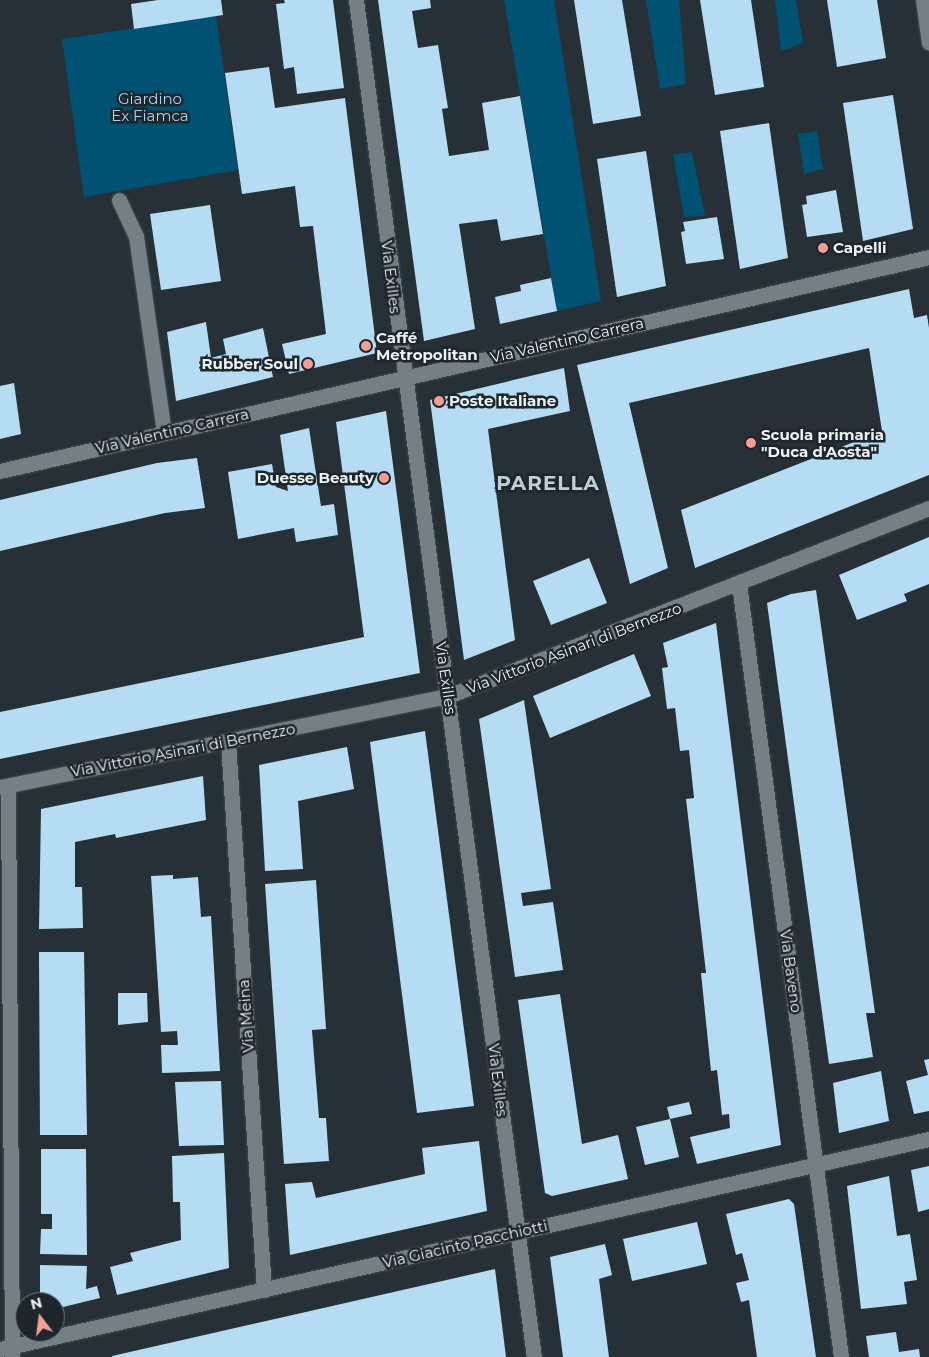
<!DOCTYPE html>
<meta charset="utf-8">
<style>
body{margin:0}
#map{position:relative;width:929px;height:1357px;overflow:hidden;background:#263036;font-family:Montserrat,sans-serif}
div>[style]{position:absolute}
.green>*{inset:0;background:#005172}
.building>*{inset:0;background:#b5dcf3}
.roads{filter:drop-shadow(0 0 1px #444d52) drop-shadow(0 0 1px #444d52)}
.minor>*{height:15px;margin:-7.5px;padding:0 7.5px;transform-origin:7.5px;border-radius:7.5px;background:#748086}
.dots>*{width:14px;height:14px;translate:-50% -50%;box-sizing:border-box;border:2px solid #1d262c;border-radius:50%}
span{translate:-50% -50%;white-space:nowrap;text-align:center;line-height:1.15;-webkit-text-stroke:5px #1d262c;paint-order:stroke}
.park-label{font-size:15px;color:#a5d4f0}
.poi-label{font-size:15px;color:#edf4f7;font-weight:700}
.left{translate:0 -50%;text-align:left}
.right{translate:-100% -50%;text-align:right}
.street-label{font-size:15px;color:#edf4f7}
.district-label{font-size:20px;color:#c1ced5;font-weight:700;letter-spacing:1px}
.north{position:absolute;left:15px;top:1292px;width:50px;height:50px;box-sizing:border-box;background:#1d262c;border:1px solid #70787d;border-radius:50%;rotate:345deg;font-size:14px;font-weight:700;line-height:20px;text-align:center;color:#edf4f7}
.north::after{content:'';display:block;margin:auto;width:18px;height:22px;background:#f59c95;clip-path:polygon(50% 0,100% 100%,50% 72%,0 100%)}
</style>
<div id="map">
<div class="green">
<div style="clip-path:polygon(504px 0,554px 0,601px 301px,557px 311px)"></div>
<div style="clip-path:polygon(646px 0,679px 0,686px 84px,660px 89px)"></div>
<div style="clip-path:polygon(775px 0,796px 0,803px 43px,781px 51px)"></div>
<div style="clip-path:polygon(216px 16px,238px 170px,84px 197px,62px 39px)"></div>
<div style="clip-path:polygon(817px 131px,823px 169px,804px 174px,798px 134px)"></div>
<div style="clip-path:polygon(692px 152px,705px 216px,684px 217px,673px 154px)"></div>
</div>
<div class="building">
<div style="clip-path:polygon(158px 0,221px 0,223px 15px,134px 29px,131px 4px)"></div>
<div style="clip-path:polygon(284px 0,333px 0,344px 88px,297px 94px,294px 67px,284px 69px,276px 4px,285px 3px)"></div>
<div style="clip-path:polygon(378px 0,430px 0,431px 8px,412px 11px,418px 48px,438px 45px,448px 108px,442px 109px,449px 156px,489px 150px,482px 103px,520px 96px,543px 234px,501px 241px,497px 219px,459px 224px,475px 329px,424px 341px)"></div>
<div style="clip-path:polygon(574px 0,622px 0,641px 116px,593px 124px)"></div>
<div style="clip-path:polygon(700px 0,751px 0,764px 87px,715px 95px)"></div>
<div style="clip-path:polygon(827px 0,877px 0,886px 58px,837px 67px)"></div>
<div style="clip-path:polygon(269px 67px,275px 108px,345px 98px,377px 353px,289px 374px,282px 344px,326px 334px,313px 226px,300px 227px,295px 186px,242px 194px,225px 73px)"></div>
<div style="clip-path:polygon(893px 95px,913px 229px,863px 241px,843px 103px)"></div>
<div style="clip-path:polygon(769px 123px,788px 258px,740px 269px,720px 131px)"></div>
<div style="clip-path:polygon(646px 151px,666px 286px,617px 297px,597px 159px)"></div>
<div style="clip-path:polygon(836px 190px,843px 232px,807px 237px,802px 205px,807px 204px,806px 196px)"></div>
<div style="clip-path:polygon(210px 205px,221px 281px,161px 290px,150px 214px)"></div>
<div style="clip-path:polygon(717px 217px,724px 259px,686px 264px,681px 232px,685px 231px,683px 222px)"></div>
<div style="clip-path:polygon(551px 278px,557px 311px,500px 324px,495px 297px,521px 291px,520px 285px)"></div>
<div style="clip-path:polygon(909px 289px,914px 318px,927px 315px,929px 328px,929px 475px,695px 568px,681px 510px,882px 431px,869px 348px,629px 403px,668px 568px,630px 584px,577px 365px)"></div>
<div style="clip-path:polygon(206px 322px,211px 358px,226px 354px,223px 339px,263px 328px,273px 377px,176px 401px,167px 332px)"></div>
<div style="clip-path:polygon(564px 368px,570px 411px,488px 429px,515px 640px,464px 660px,430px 400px)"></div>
<div style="clip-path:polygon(14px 383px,21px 434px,0 439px,0 386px)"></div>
<div style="clip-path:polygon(386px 411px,420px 673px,0 759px,0 712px,364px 637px,336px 422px)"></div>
<div style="clip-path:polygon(309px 428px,321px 506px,334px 504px,338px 535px,296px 542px,294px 528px,238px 539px,228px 472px,272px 464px,276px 487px,288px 491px,280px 435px)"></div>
<div style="clip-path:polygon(197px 458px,205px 508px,165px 513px,0 551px,0 500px,157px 463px)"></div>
<div style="clip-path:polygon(929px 537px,929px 584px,904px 594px,907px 601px,857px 620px,839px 575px)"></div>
<div style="clip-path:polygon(589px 558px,607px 603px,551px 625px,533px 581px)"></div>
<div style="clip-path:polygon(816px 590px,875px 1013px,866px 1013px,873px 1057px,829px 1064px,767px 603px,791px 594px)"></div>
<div style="clip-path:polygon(716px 623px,781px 1145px,697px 1164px,690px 1137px,730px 1128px,729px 1114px,722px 1115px,717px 1070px,711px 1071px,701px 973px,706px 973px,686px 799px,694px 798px,689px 750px,680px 751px,675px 708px,667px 709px,662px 668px,668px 667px,663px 643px)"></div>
<div style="clip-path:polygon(634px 654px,651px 696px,550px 738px,533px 696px)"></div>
<div style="clip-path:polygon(524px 700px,551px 889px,521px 893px,523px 906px,553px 902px,563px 970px,515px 977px,479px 719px)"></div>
<div style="clip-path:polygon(425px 731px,474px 1106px,417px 1113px,370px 742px)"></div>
<div style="clip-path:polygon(347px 747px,354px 789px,298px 801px,303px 869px,265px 871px,259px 765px)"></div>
<div style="clip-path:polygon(203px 776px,206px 820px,116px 838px,115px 834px,75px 842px,75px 887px,82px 887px,83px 928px,39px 929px,41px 809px)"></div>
<div style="clip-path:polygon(173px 875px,173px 879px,198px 877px,201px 917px,211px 916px,220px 1071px,162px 1073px,161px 1045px,178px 1045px,177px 1031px,161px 1032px,151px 876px)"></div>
<div style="clip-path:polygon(316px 880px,326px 1029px,312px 1030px,319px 1118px,326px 1118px,329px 1161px,284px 1164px,265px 884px)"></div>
<div style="clip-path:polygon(39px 952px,84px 952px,87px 1135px,40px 1135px)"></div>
<div style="clip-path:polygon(118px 993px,147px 993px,148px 1022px,118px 1025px)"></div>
<div style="clip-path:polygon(560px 994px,582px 1144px,618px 1135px,628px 1179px,552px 1196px,545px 1193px,518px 1000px)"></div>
<div style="clip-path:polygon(929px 1059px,929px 1111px,914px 1114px,906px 1081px,928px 1075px,924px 1060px)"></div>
<div style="clip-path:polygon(881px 1071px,889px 1121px,839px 1133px,833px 1083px)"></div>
<div style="clip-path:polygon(221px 1081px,224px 1145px,179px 1146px,175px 1082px)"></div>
<div style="clip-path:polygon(689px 1102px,692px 1114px,670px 1119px,667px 1107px)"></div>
<div style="clip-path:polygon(670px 1119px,679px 1157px,645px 1165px,636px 1127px)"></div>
<div style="clip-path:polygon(479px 1141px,487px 1211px,290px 1255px,285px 1184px,312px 1182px,316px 1198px,425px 1174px,422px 1148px)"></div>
<div style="clip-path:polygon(41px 1149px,86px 1149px,87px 1255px,40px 1254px,41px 1229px,52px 1229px,52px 1214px,41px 1214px)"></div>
<div style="clip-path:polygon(224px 1153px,229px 1268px,117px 1295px,110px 1267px,133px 1261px,130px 1253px,181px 1240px,180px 1202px,173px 1202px,172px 1156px)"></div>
<div style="clip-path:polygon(929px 1166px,929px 1209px,918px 1212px,911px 1170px)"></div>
<div style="clip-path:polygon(889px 1176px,897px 1236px,910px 1234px,917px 1280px,904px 1282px,907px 1304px,861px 1309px,847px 1186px)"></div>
<div style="clip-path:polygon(789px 1199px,794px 1204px,816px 1357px,757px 1357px,749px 1300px,741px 1302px,736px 1283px,749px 1280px,742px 1253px,736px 1255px,726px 1214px)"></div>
<div style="clip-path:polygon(697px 1222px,707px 1264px,632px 1281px,623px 1239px)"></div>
<div style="clip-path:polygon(605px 1244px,612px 1275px,599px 1279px,609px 1357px,563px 1357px,550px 1257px)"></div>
<div style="clip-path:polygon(40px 1265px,87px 1266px,86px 1289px,97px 1286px,100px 1298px,55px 1309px,55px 1302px,40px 1302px)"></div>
<div style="clip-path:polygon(495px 1269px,506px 1357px,112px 1357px,112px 1356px)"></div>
<div style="clip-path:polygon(896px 1332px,899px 1352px,919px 1349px,920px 1357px,869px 1357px,866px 1336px)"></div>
</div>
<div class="roads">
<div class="minor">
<div style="left:356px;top:0;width:1369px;rotate:82.53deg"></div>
<div style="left:923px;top:0;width:43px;rotate:82.1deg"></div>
<div style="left:119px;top:200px;width:40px;rotate:65deg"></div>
<div style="left:136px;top:236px;width:199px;rotate:81.9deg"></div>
<div style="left:0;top:471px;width:953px;rotate:-12.97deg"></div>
<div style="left:739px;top:584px;width:780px;rotate:82.48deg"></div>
<div style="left:228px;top:742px;width:549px;rotate:86.24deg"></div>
<div style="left:8px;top:786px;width:570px;rotate:89.6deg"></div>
<div style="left:0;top:787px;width:457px;rotate:-11.5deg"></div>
<div style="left:448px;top:696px;width:516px;rotate:-21.35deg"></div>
<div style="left:0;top:1349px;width:952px;rotate:-12.74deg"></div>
</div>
</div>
<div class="dots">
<div style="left:823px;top:248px;background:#f59c95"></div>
<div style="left:366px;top:346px;background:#f59c95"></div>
<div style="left:308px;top:364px;background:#f59c95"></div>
<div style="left:439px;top:401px;background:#f59c95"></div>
<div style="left:751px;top:443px;background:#f59c95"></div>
<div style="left:384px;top:478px;background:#f59c95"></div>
</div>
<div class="park-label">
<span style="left:150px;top:107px">Giardino<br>Ex Fiamca</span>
</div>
<div class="poi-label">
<span class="left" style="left:833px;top:248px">Capelli</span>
<span class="left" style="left:376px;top:346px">Caffé<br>Metropolitan</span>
<span class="right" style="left:298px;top:364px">Rubber Soul</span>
<span class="left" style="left:449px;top:401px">Poste Italiane</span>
<span class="left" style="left:761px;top:443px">Scuola primaria<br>"Duca d'Aosta"</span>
<span class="right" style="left:374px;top:478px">Duesse Beauty</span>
</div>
<div class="street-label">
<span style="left:391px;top:277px;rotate:83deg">Via Exilles</span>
<span style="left:567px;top:340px;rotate:-13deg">Via Valentino Carrera</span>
<span style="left:172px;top:431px;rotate:-13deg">Via Valentino Carrera</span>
<span style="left:574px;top:648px;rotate:-21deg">Via Vittorio Asinari di Bernezzo</span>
<span style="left:446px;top:678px;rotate:82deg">Via Exilles</span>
<span style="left:183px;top:750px;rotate:-11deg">Via Vittorio Asinari di Bernezzo</span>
<span style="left:791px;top:971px;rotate:82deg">Via Baveno</span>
<span style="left:246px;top:1016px;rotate:-94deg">Via Meina</span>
<span style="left:498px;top:1080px;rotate:83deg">Via Exilles</span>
<span style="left:465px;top:1244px;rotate:-13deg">Via Giacinto Pacchiotti</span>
</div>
<div class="district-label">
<span style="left:548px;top:483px">PARELLA</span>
</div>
<div class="north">N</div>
</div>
